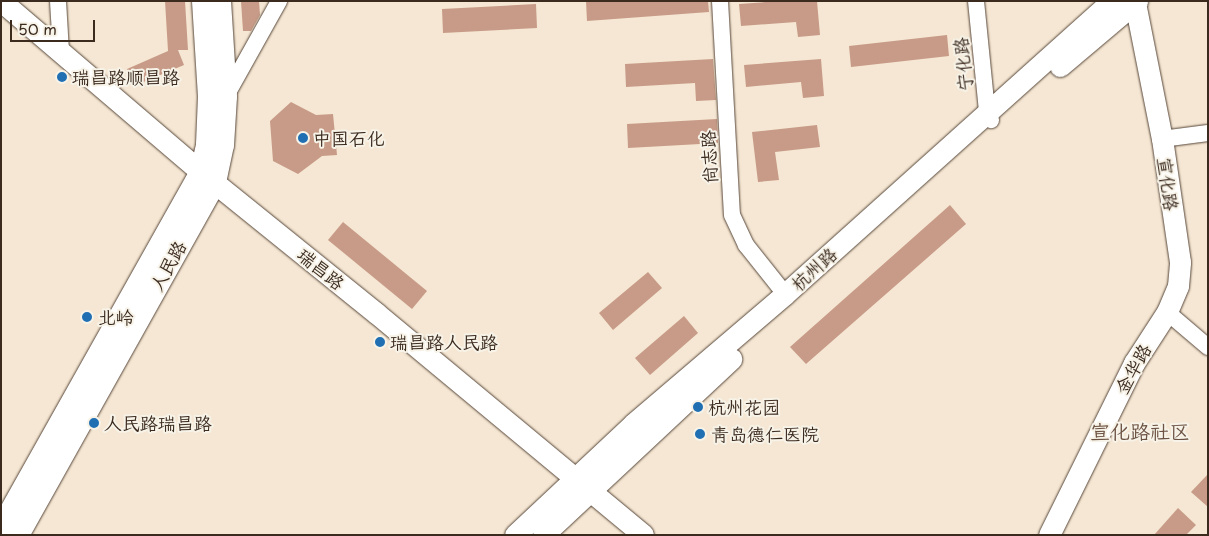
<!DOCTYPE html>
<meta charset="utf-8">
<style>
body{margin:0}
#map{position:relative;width:1209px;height:536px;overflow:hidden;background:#f5e7d3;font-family:"Playpen Sans","LXGW WenKai TC",sans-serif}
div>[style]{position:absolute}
.building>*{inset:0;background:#c79b87}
.roads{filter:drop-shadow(0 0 1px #574639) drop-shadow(0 0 1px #574639)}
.minor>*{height:16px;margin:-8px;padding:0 8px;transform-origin:8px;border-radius:8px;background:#fff}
.major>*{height:21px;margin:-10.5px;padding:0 10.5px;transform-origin:10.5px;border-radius:10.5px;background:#fff}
.dots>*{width:14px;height:14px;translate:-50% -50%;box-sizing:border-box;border:2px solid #f7f3e8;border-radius:50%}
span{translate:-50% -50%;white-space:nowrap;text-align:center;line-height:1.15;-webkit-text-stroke:4px #f7f3e8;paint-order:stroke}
.street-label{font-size:18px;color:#3b2a1e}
.poi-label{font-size:18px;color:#3b2a1e}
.left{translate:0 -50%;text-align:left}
.quarter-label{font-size:20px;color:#6c5243}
.frame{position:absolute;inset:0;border:2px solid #3b2a1e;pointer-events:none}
.scale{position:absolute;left:10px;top:20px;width:85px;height:22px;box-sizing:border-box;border:2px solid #3b2a1e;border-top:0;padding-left:6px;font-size:15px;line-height:18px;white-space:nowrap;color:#3b2a1e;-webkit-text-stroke:4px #f7f3e8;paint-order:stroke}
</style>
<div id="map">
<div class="building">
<div style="clip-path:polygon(165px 1px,185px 1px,188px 50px,178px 50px,184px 65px,134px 86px,127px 69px,168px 51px)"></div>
<div style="clip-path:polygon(241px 1px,259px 1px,260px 15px,251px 31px,243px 31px)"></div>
<div style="clip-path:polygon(586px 1px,708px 1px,709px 12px,587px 21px)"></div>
<div style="clip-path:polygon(779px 1px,817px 1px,820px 35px,798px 37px,796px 22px,741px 26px,739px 4px)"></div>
<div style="clip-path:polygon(536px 4px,537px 28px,443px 33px,442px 9px)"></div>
<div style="clip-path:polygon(947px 35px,949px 56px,851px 67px,849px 46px)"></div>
<div style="clip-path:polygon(713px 59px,716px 100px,696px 101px,695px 83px,626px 87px,625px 64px)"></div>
<div style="clip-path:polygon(821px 59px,824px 96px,803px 98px,801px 82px,746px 87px,744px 65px)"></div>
<div style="clip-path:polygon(291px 102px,316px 115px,333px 114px,337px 155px,322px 156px,298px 174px,273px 161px,270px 121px)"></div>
<div style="clip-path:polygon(717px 119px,718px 143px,628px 148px,627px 124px)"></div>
<div style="clip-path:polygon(817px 125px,820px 147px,775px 152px,779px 180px,758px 182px,752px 132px)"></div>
<div style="clip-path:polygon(950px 205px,966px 224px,806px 364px,790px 347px)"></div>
<div style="clip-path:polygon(343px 222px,427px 291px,412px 309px,328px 240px)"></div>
<div style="clip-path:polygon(648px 272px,662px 288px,613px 330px,599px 313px)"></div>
<div style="clip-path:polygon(684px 316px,698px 333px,650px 375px,635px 358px)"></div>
<div style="clip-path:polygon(1208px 474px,1208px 507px,1191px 492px)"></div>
<div style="clip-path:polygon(1178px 508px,1196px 525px,1186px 535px,1154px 535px)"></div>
</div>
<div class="roads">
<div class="minor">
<div style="left:58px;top:1px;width:50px;rotate:86.6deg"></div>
<div style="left:720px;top:1px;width:214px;rotate:86.8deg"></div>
<div style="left:732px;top:215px;width:33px;rotate:65deg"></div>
<div style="left:746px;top:245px;width:63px;rotate:51.5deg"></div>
<div style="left:976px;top:1px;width:111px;rotate:84.3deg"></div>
<div style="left:987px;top:111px;width:10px;rotate:66deg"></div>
<div style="left:226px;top:96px;width:109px;rotate:-60.8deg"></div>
<div style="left:1162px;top:139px;width:46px;rotate:-7.4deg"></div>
<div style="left:1167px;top:312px;width:54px;rotate:40.5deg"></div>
</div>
<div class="major">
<div style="left:1px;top:1px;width:262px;rotate:40.5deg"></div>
<div style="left:200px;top:171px;width:226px;rotate:38.9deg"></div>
<div style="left:376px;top:313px;width:347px;rotate:39.7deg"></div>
<div style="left:1060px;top:66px;width:101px;rotate:-40.2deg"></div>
<div style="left:1px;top:526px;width:407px;rotate:-60.7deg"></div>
<div style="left:200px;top:171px;width:28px;rotate:-77deg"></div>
<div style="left:206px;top:144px;width:48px;rotate:-87.6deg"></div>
<div style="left:208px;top:96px;width:95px;rotate:-93.6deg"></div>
<div style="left:18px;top:535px;width:404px;rotate:-60.8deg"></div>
<div style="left:215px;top:182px;width:38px;rotate:-78deg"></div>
<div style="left:223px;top:145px;width:49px;rotate:-86.5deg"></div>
<div style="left:226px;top:96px;width:95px;rotate:-93.6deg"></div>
<div style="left:515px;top:535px;width:162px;rotate:-43.2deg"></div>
<div style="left:633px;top:424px;width:200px;rotate:-40.5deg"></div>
<div style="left:785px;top:294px;width:438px;rotate:-41.9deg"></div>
<div style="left:543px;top:535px;width:258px;rotate:-43.1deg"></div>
<div style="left:1049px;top:535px;width:192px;rotate:-63.7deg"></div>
<div style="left:1134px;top:363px;width:61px;rotate:-57.1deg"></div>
<div style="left:1167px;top:312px;width:28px;rotate:-67deg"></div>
<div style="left:1178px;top:286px;width:24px;rotate:-85deg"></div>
<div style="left:1180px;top:262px;width:124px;rotate:-98.3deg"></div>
<div style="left:1162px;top:139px;width:139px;rotate:-101.2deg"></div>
</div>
</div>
<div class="dots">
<div style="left:62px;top:77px;background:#1f6fb2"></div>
<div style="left:303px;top:138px;background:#1f6fb2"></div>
<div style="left:87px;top:317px;background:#1f6fb2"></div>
<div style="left:380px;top:342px;background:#1f6fb2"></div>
<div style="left:698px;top:407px;background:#1f6fb2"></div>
<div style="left:94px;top:423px;background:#1f6fb2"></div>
<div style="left:700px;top:434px;background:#1f6fb2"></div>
</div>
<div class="street-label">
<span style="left:963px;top:64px;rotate:-96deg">宁化路</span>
<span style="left:709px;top:157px;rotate:-93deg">尚志路</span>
<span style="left:1168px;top:184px;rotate:82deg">宣化路</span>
<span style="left:168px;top:266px;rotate:-61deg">人民路</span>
<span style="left:321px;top:269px;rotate:39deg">瑞昌路</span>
<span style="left:814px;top:269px;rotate:-42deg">杭州路</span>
<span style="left:1133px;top:369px;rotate:-61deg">金华路</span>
</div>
<div class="poi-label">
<span class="left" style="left:72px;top:77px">瑞昌路顺昌路</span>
<span class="left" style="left:313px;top:138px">中国石化</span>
<span class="left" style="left:98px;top:317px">北岭</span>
<span class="left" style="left:390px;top:342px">瑞昌路人民路</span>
<span class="left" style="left:708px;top:407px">杭州花园</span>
<span class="left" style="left:104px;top:423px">人民路瑞昌路</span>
<span class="left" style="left:711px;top:434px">青岛德仁医院</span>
</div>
<div class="quarter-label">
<span style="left:1140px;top:431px">宣化路社区</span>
</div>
<div class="frame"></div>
<div class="scale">50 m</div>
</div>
